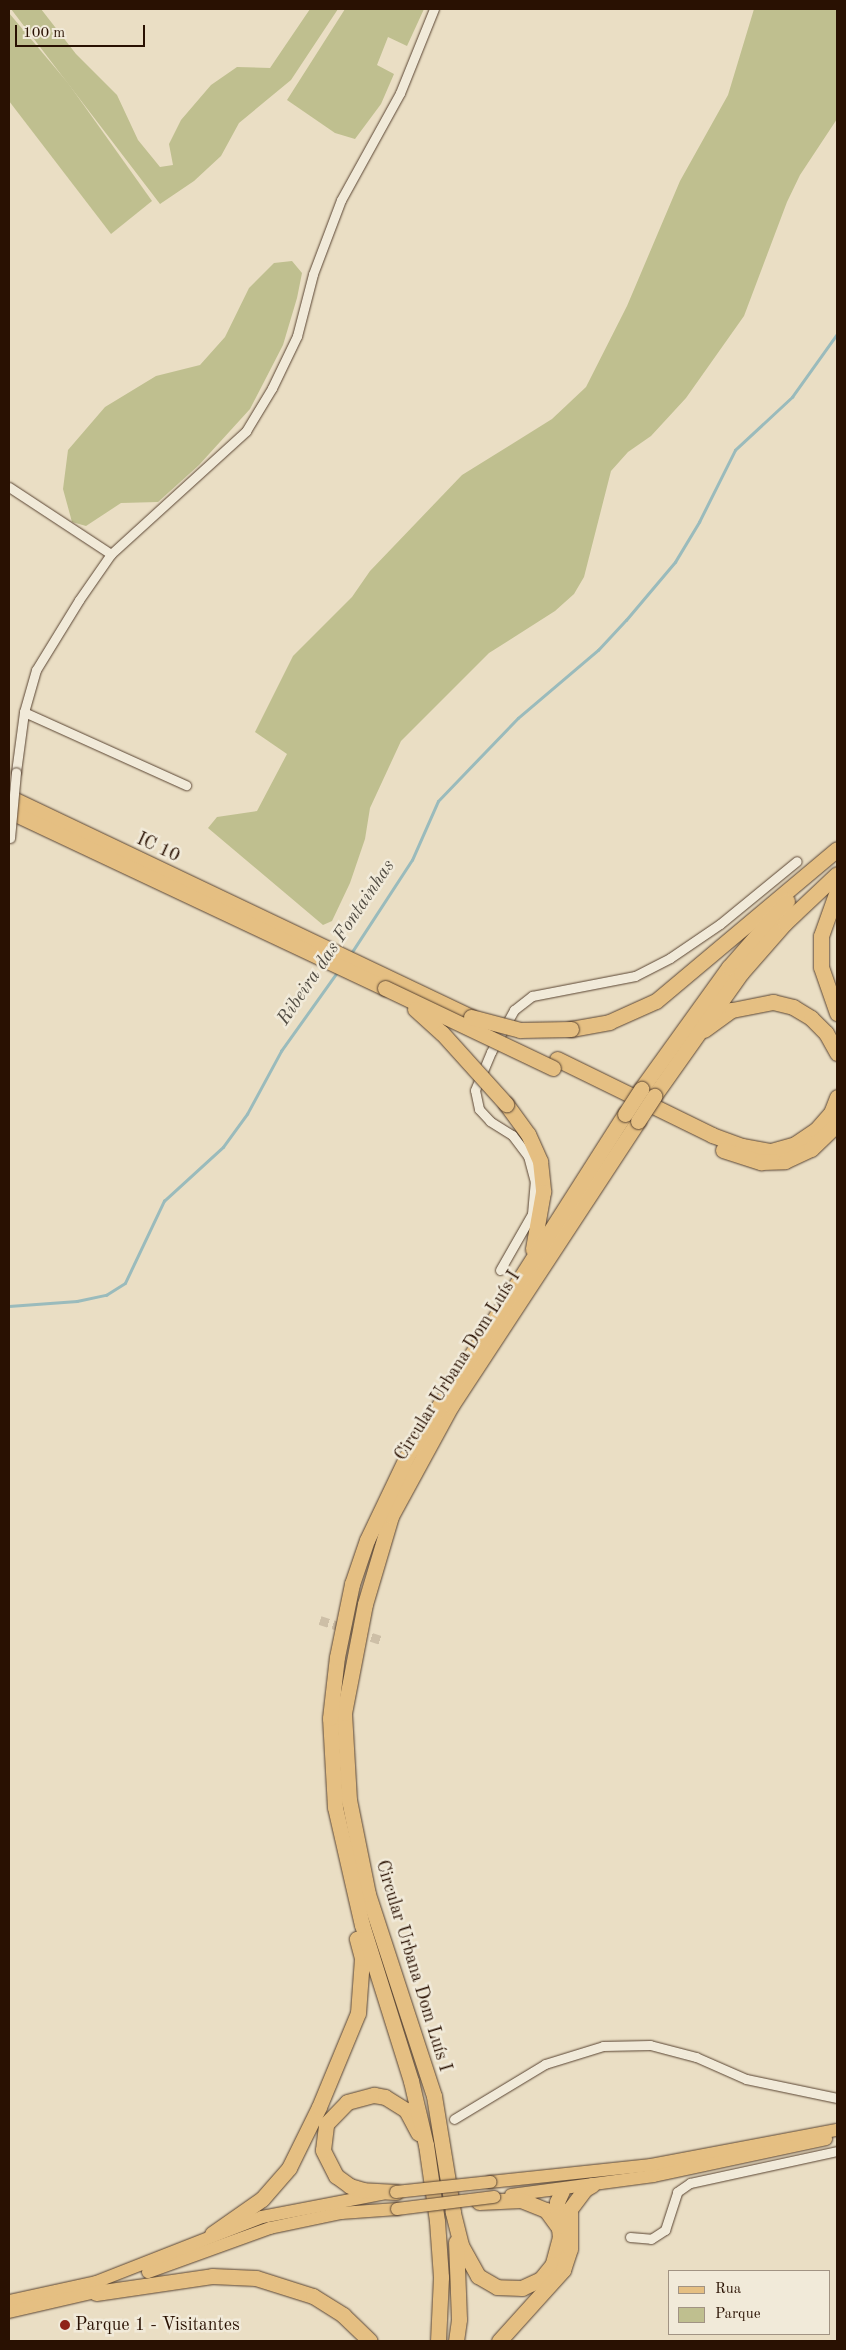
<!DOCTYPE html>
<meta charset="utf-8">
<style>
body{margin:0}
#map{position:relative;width:846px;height:2350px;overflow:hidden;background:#eadec4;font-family:"Old Standard TT",serif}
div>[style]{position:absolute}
.green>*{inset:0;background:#bfbf8f}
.stream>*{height:2.5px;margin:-1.25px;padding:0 1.25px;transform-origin:1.25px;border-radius:1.25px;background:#9abbbc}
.street-tunnel>*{height:9px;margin-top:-4.5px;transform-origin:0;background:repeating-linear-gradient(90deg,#cdbfa7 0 9px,transparent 0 13.5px)}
.roads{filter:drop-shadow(0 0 1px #594432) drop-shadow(0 0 1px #594432)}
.street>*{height:9px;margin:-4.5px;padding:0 4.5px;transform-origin:4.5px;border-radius:4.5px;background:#f1ead9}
.primary>*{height:12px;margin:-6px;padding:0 6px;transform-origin:6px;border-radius:6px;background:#e5bf82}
.highway>*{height:15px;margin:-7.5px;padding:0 7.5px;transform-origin:7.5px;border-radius:7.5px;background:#e5bf82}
.bridges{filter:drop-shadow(0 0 1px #594432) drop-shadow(0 0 1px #594432)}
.street-bridge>*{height:9px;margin:-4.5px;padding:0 4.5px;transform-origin:4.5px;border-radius:4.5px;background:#f1ead9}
.primary-bridge>*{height:12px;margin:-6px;padding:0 6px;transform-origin:6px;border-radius:6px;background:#e5bf82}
.highway-bridge>*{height:15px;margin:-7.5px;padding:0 7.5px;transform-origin:7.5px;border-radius:7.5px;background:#e5bf82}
.dots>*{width:14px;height:14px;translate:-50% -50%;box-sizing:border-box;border:2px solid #f1ead9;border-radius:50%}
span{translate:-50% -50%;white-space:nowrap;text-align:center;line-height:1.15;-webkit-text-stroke:5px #f1ead9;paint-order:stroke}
.street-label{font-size:18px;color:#291102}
.poi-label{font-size:18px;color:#291102}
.left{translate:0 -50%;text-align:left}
.water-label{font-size:19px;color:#514c43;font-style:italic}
.frame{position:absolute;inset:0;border:10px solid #291102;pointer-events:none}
.legend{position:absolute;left:668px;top:2270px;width:162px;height:65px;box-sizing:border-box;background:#f1ead9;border:1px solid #a19383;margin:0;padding:6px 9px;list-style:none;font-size:15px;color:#291102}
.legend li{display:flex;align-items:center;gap:10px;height:25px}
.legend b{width:25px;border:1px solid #a19383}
.scale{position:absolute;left:15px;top:25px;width:130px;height:22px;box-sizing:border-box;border:2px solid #291102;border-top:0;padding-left:6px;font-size:15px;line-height:18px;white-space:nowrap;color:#291102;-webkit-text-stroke:4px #f1ead9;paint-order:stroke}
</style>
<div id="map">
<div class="green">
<div style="clip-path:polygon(11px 9px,41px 9px,76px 54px,117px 95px,138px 140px,160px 167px,173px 165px,169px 144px,181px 120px,211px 85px,237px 67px,270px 68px,310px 9px,338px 9px,291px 80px,239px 123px,221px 156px,194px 181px,160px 204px)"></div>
<div style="clip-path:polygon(345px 9px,424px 9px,407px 46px,388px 37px,377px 65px,394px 74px,381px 104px,355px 139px,335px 133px,287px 100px)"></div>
<div style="clip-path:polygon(754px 9px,837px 9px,837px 119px,800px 175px,787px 202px,744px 316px,686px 398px,651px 436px,628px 452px,611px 471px,584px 577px,574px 594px,555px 611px,489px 653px,401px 741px,370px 808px,365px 839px,350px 883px,332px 921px,323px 925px,208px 828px,217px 817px,257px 811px,287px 754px,255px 732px,293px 656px,352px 597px,370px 571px,462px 475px,552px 419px,586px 387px,627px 306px,680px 181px,728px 95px)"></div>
<div style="clip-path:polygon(9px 13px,68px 83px,152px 201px,111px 234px,9px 101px)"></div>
<div style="clip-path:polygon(292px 261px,302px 273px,297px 298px,283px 345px,250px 409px,199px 465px,158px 502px,121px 503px,86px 526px,72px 522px,63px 489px,68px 450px,105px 407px,156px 376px,200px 365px,225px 337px,249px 288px,274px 263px)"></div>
</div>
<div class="stream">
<div style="left:350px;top:955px;width:113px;rotate:-56.9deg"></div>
<div style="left:412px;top:860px;width:64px;rotate:-66.2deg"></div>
<div style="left:438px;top:801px;width:115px;rotate:-46.1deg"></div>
<div style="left:518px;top:718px;width:105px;rotate:-40.4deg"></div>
<div style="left:598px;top:650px;width:41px;rotate:-47deg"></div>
<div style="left:626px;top:620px;width:76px;rotate:-49.8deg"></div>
<div style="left:675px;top:562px;width:47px;rotate:-59deg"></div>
<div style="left:699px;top:522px;width:80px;rotate:-63.4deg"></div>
<div style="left:735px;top:450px;width:78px;rotate:-42.9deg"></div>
<div style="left:792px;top:397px;width:77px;rotate:-54.5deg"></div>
<div style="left:9px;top:1306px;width:68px;rotate:-4.2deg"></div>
<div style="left:77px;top:1301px;width:30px;rotate:-12deg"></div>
<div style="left:106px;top:1295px;width:22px;rotate:-32deg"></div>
<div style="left:125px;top:1283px;width:91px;rotate:-64.6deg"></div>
<div style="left:164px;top:1201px;width:80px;rotate:-42.5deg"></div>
<div style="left:223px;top:1147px;width:41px;rotate:-54deg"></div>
<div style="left:247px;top:1114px;width:72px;rotate:-61.6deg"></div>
<div style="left:281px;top:1051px;width:98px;rotate:-54.5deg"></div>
</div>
<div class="street-tunnel">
<div style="left:320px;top:1620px;width:64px;rotate:18.2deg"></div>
</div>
<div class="roads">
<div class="street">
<div style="left:9px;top:487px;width:122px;rotate:33.3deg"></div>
<div style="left:24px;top:712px;width:178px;rotate:24.3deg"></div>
<div style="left:16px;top:772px;width:61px;rotate:-82.4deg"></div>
<div style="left:24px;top:712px;width:44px;rotate:-74.1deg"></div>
<div style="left:36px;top:670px;width:82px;rotate:-58.4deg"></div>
<div style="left:79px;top:600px;width:56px;rotate:-55.2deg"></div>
<div style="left:111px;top:554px;width:183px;rotate:-42.3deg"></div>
<div style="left:246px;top:431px;width:50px;rotate:-58.8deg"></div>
<div style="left:272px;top:388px;width:58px;rotate:-64.3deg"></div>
<div style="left:297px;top:336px;width:64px;rotate:-75.5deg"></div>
<div style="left:313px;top:274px;width:79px;rotate:-69.3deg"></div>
<div style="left:341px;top:200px;width:122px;rotate:-61.1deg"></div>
<div style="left:400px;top:93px;width:91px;rotate:-68deg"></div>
<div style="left:500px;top:1270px;width:64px;rotate:-60.3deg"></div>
<div style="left:532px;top:1214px;width:32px;rotate:-85deg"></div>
<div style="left:535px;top:1182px;width:27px;rotate:-105deg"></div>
<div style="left:528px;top:1156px;width:26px;rotate:-127deg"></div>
<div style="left:512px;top:1135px;width:26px;rotate:-148deg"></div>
<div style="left:490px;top:1121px;width:16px;rotate:-133deg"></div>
<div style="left:479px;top:1109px;width:19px;rotate:-102deg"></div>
<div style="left:475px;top:1090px;width:41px;rotate:-67.2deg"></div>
<div style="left:491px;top:1052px;width:48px;rotate:-61.3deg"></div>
<div style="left:514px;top:1010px;width:23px;rotate:-38deg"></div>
<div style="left:532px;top:996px;width:105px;rotate:-11deg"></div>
<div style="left:635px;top:976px;width:39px;rotate:-27deg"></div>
<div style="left:670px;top:958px;width:60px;rotate:-34.2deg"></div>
<div style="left:720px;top:924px;width:99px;rotate:-39.3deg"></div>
<div style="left:454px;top:2119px;width:106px;rotate:-31.1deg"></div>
<div style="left:545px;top:2064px;width:61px;rotate:-17.2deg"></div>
<div style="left:603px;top:2046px;width:47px;rotate:-1.2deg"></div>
<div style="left:650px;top:2045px;width:48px;rotate:14.6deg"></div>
<div style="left:696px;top:2057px;width:55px;rotate:23.7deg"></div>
<div style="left:746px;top:2079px;width:93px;rotate:11.8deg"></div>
<div style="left:630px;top:2237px;width:21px;rotate:5deg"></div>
<div style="left:651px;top:2239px;width:17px;rotate:-33deg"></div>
<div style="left:665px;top:2230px;width:40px;rotate:-72deg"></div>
<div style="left:677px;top:2192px;width:16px;rotate:-35deg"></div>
<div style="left:690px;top:2183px;width:150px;rotate:-12.3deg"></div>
</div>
<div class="primary">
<div style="left:490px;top:2182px;width:162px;rotate:-6deg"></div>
<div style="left:651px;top:2165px;width:189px;rotate:-10.7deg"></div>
<div style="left:511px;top:2195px;width:144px;rotate:-7.6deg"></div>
<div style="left:654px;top:2176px;width:176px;rotate:-12.1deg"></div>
<div style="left:148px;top:2272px;width:130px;rotate:-19.8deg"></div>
<div style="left:270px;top:2228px;width:73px;rotate:-11.9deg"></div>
<div style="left:341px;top:2213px;width:56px;rotate:-4.1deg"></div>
<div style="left:9px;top:2301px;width:89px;rotate:-12.3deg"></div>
<div style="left:96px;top:2282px;width:178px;rotate:-21.4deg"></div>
<div style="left:262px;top:2217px;width:122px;rotate:-10.9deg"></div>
<div style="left:9px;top:2312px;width:98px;rotate:-13deg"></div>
</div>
<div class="highway">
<div style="left:9px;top:797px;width:512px;rotate:25.46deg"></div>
<div style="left:9px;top:811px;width:416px;rotate:25.2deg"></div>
<div style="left:837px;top:891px;width:48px;rotate:109.6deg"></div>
<div style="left:821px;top:936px;width:31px;rotate:90deg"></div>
<div style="left:821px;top:967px;width:49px;rotate:70.8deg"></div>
<div style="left:571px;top:1029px;width:39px;rotate:-10deg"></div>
<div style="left:609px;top:1022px;width:51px;rotate:-24.1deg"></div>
<div style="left:656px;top:1001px;width:236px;rotate:-40deg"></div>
<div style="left:704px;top:1030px;width:34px;rotate:-36deg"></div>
<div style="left:732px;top:1010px;width:42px;rotate:-11deg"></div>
<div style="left:773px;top:1002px;width:21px;rotate:14deg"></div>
<div style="left:793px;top:1007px;width:21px;rotate:31deg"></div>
<div style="left:811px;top:1018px;width:21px;rotate:45deg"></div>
<div style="left:826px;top:1033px;width:23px;rotate:61deg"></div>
<div style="left:557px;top:1059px;width:173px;rotate:26.1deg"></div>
<div style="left:712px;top:1135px;width:32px;rotate:20deg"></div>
<div style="left:742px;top:1146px;width:29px;rotate:10deg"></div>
<div style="left:771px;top:1151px;width:25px;rotate:-16deg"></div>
<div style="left:795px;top:1144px;width:25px;rotate:-34deg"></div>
<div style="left:816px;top:1130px;width:23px;rotate:-49deg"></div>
<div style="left:831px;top:1113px;width:17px;rotate:-69deg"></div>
<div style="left:641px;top:1089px;width:150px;rotate:-54.2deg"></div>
<div style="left:729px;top:967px;width:88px;rotate:-48.7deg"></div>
<div style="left:654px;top:1096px;width:151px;rotate:-54.7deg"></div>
<div style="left:741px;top:973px;width:67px;rotate:-48.7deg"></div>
<div style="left:785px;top:923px;width:71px;rotate:-43.3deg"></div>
<div style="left:506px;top:1104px;width:37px;rotate:54deg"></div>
<div style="left:528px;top:1134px;width:30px;rotate:66deg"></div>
<div style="left:540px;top:1161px;width:31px;rotate:84deg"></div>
<div style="left:543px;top:1192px;width:58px;rotate:100deg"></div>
<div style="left:723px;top:1150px;width:40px;rotate:18deg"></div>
<div style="left:761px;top:1162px;width:24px;rotate:-2deg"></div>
<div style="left:785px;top:1161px;width:29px;rotate:-25deg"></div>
<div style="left:811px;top:1149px;width:36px;rotate:-44deg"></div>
<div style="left:396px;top:2192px;width:33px;rotate:-177deg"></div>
<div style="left:363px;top:2190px;width:14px;rotate:-163deg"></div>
<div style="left:350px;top:2186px;width:17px;rotate:-144deg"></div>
<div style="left:336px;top:2176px;width:29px;rotate:-117deg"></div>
<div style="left:323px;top:2150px;width:26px;rotate:-83deg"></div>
<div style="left:326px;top:2124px;width:30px;rotate:-46deg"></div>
<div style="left:347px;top:2102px;width:28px;rotate:-15deg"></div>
<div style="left:374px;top:2095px;width:11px;rotate:10deg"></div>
<div style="left:385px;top:2097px;width:25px;rotate:32deg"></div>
<div style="left:406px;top:2110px;width:26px;rotate:62deg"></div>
<div style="left:479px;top:2202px;width:42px;rotate:-2.7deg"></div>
<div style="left:521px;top:2200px;width:27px;rotate:22deg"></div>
<div style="left:546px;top:2210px;width:22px;rotate:54deg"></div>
<div style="left:559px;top:2228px;width:9px;rotate:84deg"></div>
<div style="left:560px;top:2237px;width:28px;rotate:105deg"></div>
<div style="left:553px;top:2264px;width:19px;rotate:129deg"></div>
<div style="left:541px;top:2279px;width:21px;rotate:155deg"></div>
<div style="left:522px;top:2288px;width:25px;rotate:-178deg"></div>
<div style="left:497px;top:2287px;width:22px;rotate:-150deg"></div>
<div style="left:478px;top:2276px;width:35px;rotate:-119deg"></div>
<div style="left:461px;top:2245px;width:34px;rotate:-104deg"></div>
<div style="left:453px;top:2212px;width:118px;rotate:-99.3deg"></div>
<div style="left:434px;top:2096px;width:213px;rotate:-108.1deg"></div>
<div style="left:368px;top:1894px;width:96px;rotate:-101.4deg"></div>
<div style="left:349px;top:1800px;width:87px;rotate:-93.3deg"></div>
<div style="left:344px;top:1713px;width:111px;rotate:-79.1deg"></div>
<div style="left:365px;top:1604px;width:92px;rotate:-73.5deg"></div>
<div style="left:391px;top:1516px;width:125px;rotate:-61.4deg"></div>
<div style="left:451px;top:1406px;width:341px;rotate:-56.7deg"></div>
<div style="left:559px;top:2226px;width:24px;rotate:-95deg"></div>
<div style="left:557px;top:2202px;width:12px;rotate:-66deg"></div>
<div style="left:212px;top:2234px;width:61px;rotate:-35deg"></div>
<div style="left:262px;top:2199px;width:41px;rotate:-48.9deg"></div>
<div style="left:289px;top:2168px;width:68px;rotate:-63.8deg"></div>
<div style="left:319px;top:2107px;width:102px;rotate:-67.5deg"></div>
<div style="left:358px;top:2013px;width:55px;rotate:-85.8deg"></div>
<div style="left:362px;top:1958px;width:20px;rotate:-105deg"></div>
<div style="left:96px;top:2293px;width:117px;rotate:-8.3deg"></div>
<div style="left:212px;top:2276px;width:44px;rotate:2.6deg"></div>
<div style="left:256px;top:2278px;width:60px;rotate:17.5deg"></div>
<div style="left:313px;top:2296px;width:36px;rotate:32deg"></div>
<div style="left:343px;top:2315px;width:37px;rotate:44deg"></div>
<div style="left:438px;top:2341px;width:64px;rotate:-87.3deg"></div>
<div style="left:441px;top:2277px;width:56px;rotate:-94.1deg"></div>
<div style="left:437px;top:2221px;width:77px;rotate:-98.2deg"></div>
<div style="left:426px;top:2145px;width:66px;rotate:-103.2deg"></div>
<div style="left:411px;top:2081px;width:164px;rotate:-107.4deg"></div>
<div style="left:362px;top:1925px;width:121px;rotate:-102.9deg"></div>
<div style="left:335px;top:1807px;width:89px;rotate:-93.2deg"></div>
<div style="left:330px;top:1718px;width:61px;rotate:-83.5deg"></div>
<div style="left:337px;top:1657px;width:75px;rotate:-78.4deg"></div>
<div style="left:352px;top:1584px;width:46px;rotate:-71.2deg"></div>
<div style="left:367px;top:1540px;width:93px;rotate:-64.5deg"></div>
<div style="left:407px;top:1456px;width:406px;rotate:-57.5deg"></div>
<div style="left:456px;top:2341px;width:22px;rotate:-82deg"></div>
<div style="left:459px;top:2319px;width:77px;rotate:-92.2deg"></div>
<div style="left:499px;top:2341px;width:96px;rotate:-48deg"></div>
<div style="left:563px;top:2270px;width:22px;rotate:-72deg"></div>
<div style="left:570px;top:2249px;width:40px;rotate:-90deg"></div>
<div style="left:570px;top:2209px;width:25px;rotate:-53deg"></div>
<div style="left:585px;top:2189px;width:8px;rotate:-30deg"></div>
</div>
</div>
<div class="bridges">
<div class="street-bridge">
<div style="left:10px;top:838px;width:66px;rotate:-84.8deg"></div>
</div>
<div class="primary-bridge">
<div style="left:396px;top:2192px;width:95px;rotate:-6.1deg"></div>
<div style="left:397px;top:2209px;width:98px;rotate:-7.1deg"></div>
</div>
<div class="highway-bridge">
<div style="left:385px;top:988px;width:186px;rotate:25.5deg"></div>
<div style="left:415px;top:1009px;width:36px;rotate:42deg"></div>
<div style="left:442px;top:1033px;width:96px;rotate:48deg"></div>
<div style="left:471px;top:1017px;width:51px;rotate:14.9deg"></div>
<div style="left:520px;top:1030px;width:51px;rotate:-1.1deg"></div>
<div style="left:625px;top:1114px;width:30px;rotate:-57deg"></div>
<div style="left:638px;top:1121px;width:30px;rotate:-57deg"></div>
</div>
</div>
<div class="dots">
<div style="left:65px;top:2325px;background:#8f2418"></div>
</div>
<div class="street-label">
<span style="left:158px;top:848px;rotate:25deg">IC 10</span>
<span style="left:458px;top:1366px;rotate:-58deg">Circular Urbana Dom Luís I</span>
<span style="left:413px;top:1966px;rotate:73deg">Circular Urbana Dom Luís I</span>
</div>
<div class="poi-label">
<span class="left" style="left:75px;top:2325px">Parque 1 - Visitantes</span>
</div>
<div class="water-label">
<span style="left:337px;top:943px;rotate:-56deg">Ribeira das Fontainhas</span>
</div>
<div class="frame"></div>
<ul class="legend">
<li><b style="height:6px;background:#e5bf82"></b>Rua</li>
<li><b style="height:14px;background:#bfbf8f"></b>Parque</li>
</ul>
<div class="scale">100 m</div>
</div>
